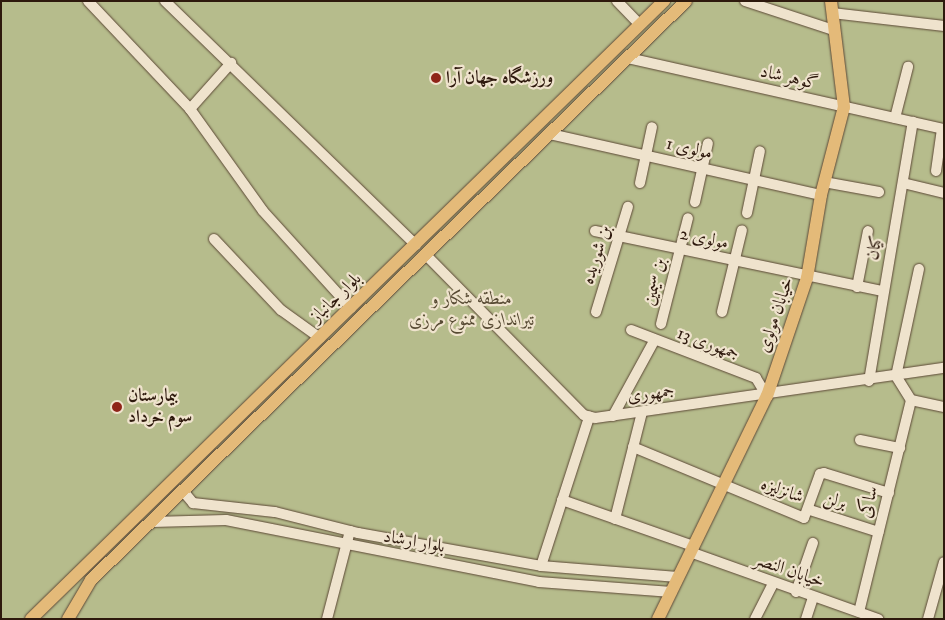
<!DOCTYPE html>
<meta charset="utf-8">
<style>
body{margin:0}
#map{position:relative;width:945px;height:620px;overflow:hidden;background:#e7d4b2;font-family:"IM FELL DW Pica",Amiri,serif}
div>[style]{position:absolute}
.green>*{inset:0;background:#b6bc8c}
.roads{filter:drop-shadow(0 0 1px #5c4836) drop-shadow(0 0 1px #5c4836)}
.minor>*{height:10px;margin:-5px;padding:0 5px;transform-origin:5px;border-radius:5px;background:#efe3cd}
.major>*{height:12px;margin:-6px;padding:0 6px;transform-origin:6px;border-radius:6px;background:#e4ba79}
.dots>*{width:14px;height:14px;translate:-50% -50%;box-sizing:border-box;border:2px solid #efe3cd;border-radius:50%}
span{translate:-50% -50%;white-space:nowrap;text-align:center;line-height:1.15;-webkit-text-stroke:4.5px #efe3cd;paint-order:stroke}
.poi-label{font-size:18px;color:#2e190d;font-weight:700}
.left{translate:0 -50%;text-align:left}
.street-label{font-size:18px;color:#2e190d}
.park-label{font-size:18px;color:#574a33;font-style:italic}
.frame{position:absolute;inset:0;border:2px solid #2e190d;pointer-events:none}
</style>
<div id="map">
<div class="green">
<div style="clip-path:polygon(1px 1px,944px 1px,944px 619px,1px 619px)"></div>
</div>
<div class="roads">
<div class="minor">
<div style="left:88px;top:1px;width:149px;rotate:46.6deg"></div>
<div style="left:190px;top:109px;width:62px;rotate:-48.3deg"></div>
<div style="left:165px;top:1px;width:350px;rotate:44.2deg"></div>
<div style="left:617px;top:1px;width:33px;rotate:46deg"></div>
<div style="left:745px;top:1px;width:93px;rotate:18.2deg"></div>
<div style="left:832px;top:13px;width:113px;rotate:6.6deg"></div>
<div style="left:628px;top:58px;width:324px;rotate:12.7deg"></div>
<div style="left:190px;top:109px;width:125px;rotate:54.4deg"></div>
<div style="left:263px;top:211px;width:131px;rotate:47.8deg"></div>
<div style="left:895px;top:118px;width:53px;rotate:-75.7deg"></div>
<div style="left:550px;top:134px;width:278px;rotate:12.7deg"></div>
<div style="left:936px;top:171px;width:42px;rotate:-81.9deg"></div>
<div style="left:824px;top:182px;width:56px;rotate:10.3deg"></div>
<div style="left:640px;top:183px;width:57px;rotate:-77.9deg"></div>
<div style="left:903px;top:183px;width:42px;rotate:13.7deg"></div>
<div style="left:695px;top:202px;width:60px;rotate:-77.6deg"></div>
<div style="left:747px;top:213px;width:63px;rotate:-78.2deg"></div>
<div style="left:595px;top:231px;width:294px;rotate:11.8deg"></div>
<div style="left:214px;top:239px;width:98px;rotate:46.7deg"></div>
<div style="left:281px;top:310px;width:48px;rotate:35.7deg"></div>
<div style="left:426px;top:255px;width:225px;rotate:45.4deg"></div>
<div style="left:584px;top:415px;width:11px;rotate:15deg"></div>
<div style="left:595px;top:418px;width:353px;rotate:-8.2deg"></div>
<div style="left:919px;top:269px;width:109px;rotate:102.1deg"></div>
<div style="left:896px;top:376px;width:28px;rotate:58deg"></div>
<div style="left:911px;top:400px;width:34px;rotate:12deg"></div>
<div style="left:857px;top:287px;width:57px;rotate:-78.9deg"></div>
<div style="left:596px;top:312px;width:110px;rotate:-73.1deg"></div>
<div style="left:722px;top:312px;width:84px;rotate:-76.3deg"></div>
<div style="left:661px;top:324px;width:109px;rotate:-75.7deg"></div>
<div style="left:631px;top:330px;width:134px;rotate:21deg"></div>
<div style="left:756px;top:378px;width:21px;rotate:59deg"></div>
<div style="left:869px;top:381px;width:263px;rotate:-80.4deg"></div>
<div style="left:613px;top:416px;width:85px;rotate:-61.3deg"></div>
<div style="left:860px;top:440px;width:41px;rotate:11.3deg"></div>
<div style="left:633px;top:447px;width:185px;rotate:22.5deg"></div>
<div style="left:804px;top:518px;width:47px;rotate:-70deg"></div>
<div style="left:820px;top:474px;width:4px;rotate:-14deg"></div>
<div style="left:824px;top:473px;width:68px;rotate:17.1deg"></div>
<div style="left:183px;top:491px;width:16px;rotate:50deg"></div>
<div style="left:193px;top:503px;width:82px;rotate:6.3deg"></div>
<div style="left:275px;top:512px;width:86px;rotate:14.2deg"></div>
<div style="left:358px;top:533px;width:186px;rotate:10.2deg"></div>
<div style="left:541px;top:566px;width:137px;rotate:4.6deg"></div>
<div style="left:562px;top:500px;width:139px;rotate:19.3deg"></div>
<div style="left:810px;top:510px;width:72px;rotate:17.7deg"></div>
<div style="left:615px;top:519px;width:110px;rotate:-75.8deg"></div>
<div style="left:152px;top:522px;width:74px;rotate:-1.5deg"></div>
<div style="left:226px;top:520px;width:319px;rotate:11.2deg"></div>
<div style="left:539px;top:582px;width:133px;rotate:4.3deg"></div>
<div style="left:690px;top:552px;width:200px;rotate:19.6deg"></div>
<div style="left:541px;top:566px;width:157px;rotate:-72.1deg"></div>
<div style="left:796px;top:592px;width:52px;rotate:-70.9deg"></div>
<div style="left:859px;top:612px;width:218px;rotate:-76.2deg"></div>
<div style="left:327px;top:619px;width:91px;rotate:-75.4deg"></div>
<div style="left:755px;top:619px;width:38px;rotate:-63deg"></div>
<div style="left:806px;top:619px;width:23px;rotate:-72deg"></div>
<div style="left:928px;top:619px;width:59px;rotate:-74.3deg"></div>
</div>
<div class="major">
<div style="left:31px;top:619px;width:885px;rotate:-44.31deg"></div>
<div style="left:68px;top:619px;width:45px;rotate:-59.5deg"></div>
<div style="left:91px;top:580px;width:830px;rotate:-44.22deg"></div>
<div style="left:658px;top:619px;width:248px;rotate:-64deg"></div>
<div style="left:767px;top:396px;width:125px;rotate:-71.3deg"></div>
<div style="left:807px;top:278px;width:84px;rotate:-80.4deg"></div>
<div style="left:821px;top:195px;width:91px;rotate:-75.4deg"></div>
<div style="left:844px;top:107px;width:107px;rotate:-97deg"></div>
</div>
</div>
<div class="dots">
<div style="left:436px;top:78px;background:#8f2418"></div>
<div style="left:117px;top:407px;background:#8f2418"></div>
</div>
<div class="poi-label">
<span class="left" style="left:446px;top:78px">ورزشگاه جهان آرا</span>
<span class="left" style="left:128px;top:407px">بیمارستان<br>سوم خرداد</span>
</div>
<div class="street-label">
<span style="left:789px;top:78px;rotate:13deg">گوهر شاد</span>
<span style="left:689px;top:149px;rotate:13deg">مولوی 1</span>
<span style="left:704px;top:239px;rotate:12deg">مولوی 2</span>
<span style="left:875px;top:248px;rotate:-80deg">کیان</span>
<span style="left:597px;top:255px;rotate:-72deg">بن شوریده</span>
<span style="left:655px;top:282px;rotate:-76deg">بن سیمین</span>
<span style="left:336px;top:298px;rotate:-44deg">بلوار جانباز</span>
<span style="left:776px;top:315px;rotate:-71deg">خیابان مولوی</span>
<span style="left:708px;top:344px;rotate:20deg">جمهوری 13</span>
<span style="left:651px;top:394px;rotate:-7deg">جمهوری</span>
<span style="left:782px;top:491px;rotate:20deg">شانزلیزه</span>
<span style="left:835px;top:501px;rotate:17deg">برلن</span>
<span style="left:869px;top:502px;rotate:-76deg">ساکی</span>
<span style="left:414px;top:542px;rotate:10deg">بلوار ارشاد</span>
<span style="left:789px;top:571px;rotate:19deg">خیابان النصر</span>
</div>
<div class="park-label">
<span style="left:472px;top:310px">منطقه شکار و<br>تیراندازی ممنوع مرزی</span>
</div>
<div class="frame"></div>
</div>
